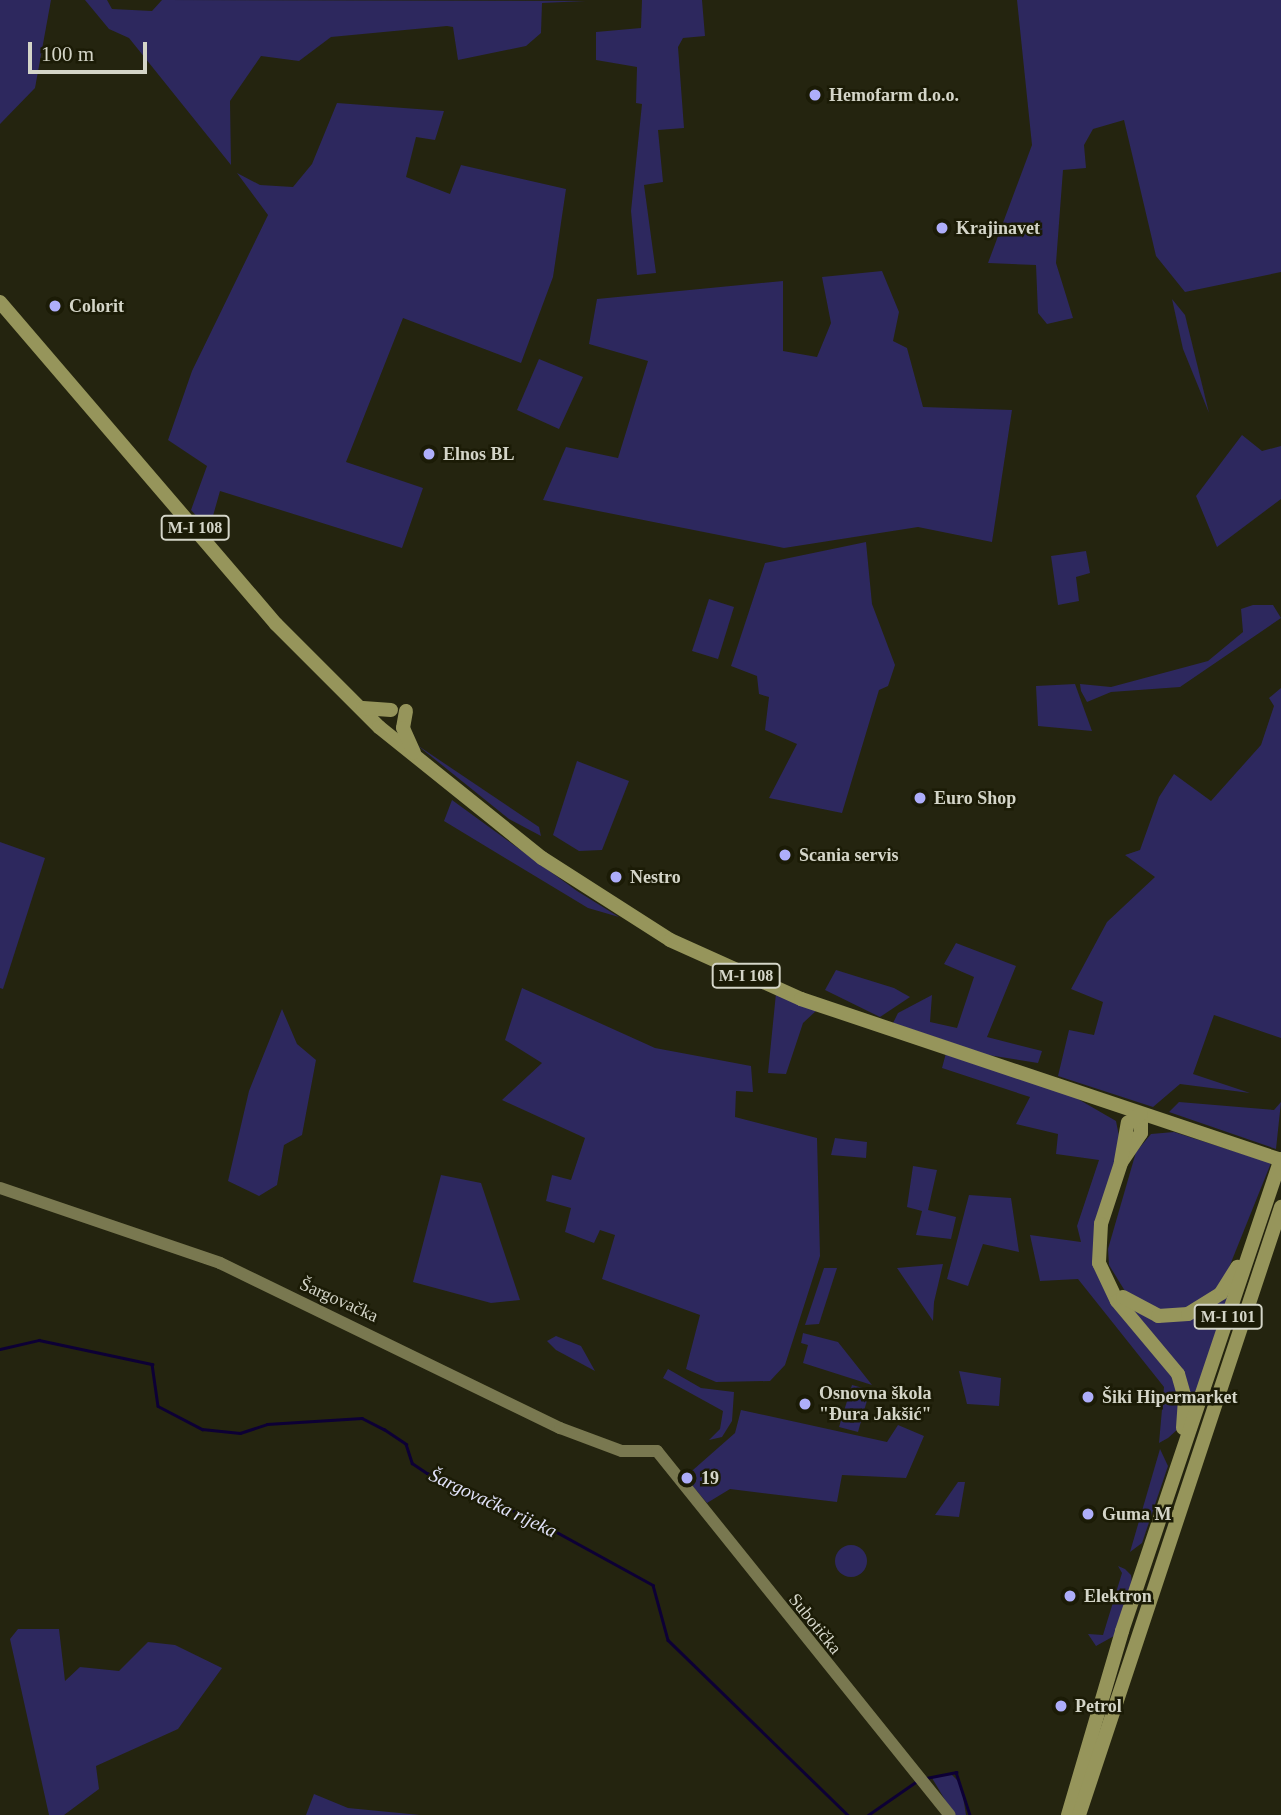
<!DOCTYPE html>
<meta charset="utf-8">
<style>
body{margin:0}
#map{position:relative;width:1281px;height:1815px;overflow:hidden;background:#24240f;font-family:"Times New Roman",serif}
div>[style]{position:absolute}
.green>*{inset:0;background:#2d285e}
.round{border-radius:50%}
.stream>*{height:2.5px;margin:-1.25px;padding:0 1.25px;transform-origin:1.25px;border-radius:1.25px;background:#0d0035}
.secondary>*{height:12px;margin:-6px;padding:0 6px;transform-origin:6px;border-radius:6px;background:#797850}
.primary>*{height:14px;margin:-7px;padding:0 7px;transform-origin:7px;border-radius:7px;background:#96955b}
.dots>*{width:19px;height:19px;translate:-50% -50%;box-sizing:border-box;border:4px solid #1b1b06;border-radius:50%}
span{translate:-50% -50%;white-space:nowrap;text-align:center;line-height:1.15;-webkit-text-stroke:5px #1b1b06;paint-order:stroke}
.shield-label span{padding:2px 5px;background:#1b1b06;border:2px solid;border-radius:5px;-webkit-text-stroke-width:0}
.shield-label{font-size:16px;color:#d4d5c8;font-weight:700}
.poi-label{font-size:18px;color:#d4d5c8;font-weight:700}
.left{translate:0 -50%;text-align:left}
.street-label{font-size:18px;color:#d4d5c8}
.water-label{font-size:19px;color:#e1e2f9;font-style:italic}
.scale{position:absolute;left:28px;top:42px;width:119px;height:32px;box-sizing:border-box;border:4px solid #d4d5c8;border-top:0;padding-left:9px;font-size:21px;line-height:24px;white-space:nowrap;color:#d4d5c8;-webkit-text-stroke:5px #1b1b06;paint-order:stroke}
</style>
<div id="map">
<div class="green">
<div style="clip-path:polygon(0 0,51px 0,35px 88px,0 124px)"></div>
<div style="clip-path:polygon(85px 0,107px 0,112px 9px,152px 11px,162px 0,586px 1px,542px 3px,541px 33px,526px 46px,458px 60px,453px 27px,447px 26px,331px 37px,299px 61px,261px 56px,230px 101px,231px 165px,129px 38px,109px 29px)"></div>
<div style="clip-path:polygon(642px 0,702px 0,705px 36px,683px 38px,678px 47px,684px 128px,658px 130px,663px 182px,644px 185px,656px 273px,637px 275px,631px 211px,642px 104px,636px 103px,637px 67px,596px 60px,596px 32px,641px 28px)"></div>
<div style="clip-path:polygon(1017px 0,1281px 0,1281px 272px,1185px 292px,1156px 256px,1124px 120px,1093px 129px,1084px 145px,1086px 168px,1063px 170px,1056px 263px,1073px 318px,1047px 324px,1038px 313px,1036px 265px,988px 263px,1032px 145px)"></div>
<div style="clip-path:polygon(337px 103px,444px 111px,435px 140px,416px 137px,406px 177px,450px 194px,461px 165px,566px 189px,553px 277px,521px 363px,403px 318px,346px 462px,423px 488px,402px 548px,220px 491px,209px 530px,191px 510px,207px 466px,168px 440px,192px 371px,268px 215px,237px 173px,260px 185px,293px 187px,312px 164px)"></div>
<div style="clip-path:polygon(882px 271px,899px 312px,893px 341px,907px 348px,923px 407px,1012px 410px,992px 542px,918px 527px,784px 548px,543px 500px,566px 447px,618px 458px,648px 361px,589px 344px,597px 299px,783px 281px,783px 351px,817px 357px,831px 323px,822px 277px)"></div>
<div style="clip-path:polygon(1172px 299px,1185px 315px,1209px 413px,1183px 349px)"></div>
<div style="clip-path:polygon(539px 359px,583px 377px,559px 429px,517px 410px)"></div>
<div style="clip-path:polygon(1242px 435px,1262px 451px,1281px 446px,1281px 499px,1217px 547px,1196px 496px)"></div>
<div style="clip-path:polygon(866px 542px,872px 604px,895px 665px,888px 686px,879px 690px,842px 813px,769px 798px,797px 744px,765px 730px,769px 697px,759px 694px,757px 676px,731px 666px,765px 563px)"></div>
<div style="clip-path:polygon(1086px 551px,1090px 573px,1076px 577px,1079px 601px,1058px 605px,1051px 556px)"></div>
<div style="clip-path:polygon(709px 599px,734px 607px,718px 659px,692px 651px)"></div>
<div style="clip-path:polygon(1253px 605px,1273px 605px,1281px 618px,1180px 687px,1111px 692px,1087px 702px,1081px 691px,1080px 684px,1111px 687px,1208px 661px,1243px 632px,1241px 609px)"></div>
<div style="clip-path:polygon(1075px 684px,1092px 731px,1038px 726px,1036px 686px)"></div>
<div style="clip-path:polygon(1281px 688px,1281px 1038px,1214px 1015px,1193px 1074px,1250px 1093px,1180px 1084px,1153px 1107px,1058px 1076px,1069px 1030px,1094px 1035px,1103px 1002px,1071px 989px,1107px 922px,1155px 877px,1125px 855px,1140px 850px,1159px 797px,1174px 774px,1211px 801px,1261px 745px,1274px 706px,1269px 698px)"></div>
<div style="clip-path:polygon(417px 745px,539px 827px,541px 836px,509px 819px)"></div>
<div style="clip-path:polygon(577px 761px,629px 781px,602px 850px,579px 851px,553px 835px)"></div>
<div style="clip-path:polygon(452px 800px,577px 891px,619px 917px,588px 908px,444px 821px)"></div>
<div style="clip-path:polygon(0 842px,45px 858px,3px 989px,0 988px)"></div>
<div style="clip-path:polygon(956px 943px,1016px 966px,987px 1037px,1042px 1051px,1038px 1063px,988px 1055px,893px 1023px,898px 1013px,932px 995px,930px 1022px,957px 1028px,974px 977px,944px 964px)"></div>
<div style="clip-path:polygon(836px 970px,894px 988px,910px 997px,880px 1017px,825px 990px)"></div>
<div style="clip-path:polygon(522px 988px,655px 1048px,751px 1066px,753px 1092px,736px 1091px,735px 1117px,817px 1138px,820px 1256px,785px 1365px,770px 1381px,716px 1382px,686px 1369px,700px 1315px,602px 1279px,615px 1235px,600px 1230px,594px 1243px,565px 1232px,571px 1208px,546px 1201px,552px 1175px,571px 1180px,585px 1138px,502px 1100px,542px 1063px,505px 1040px)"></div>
<div style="clip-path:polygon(776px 993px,817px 1010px,803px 1023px,786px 1074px,768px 1073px)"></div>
<div style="clip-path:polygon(282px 1009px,297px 1044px,316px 1060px,302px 1135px,284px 1145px,277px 1185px,259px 1196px,228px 1181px,249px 1091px)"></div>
<div style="clip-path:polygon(946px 1053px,1071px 1095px,1116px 1121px,1120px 1141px,1095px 1255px,1179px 1382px,1178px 1429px,1168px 1438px,1159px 1443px,1164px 1387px,1078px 1279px,1040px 1281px,1030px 1235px,1081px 1242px,1077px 1226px,1099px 1160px,1056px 1154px,1058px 1134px,1016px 1124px,1030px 1097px,942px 1068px)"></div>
<div style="clip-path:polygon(1179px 1102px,1274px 1110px,1281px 1102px,1276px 1149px,1169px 1112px)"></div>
<div style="clip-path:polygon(1174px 1132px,1271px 1163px,1220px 1290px,1198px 1305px,1162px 1312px,1128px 1296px,1109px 1265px,1108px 1249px,1136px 1152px,1151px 1134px)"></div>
<div style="clip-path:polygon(835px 1138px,867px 1142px,866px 1158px,831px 1155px)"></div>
<div style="clip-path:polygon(913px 1166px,937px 1170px,928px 1210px,956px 1217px,951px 1239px,916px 1235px,922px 1211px,907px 1207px)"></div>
<div style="clip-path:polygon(441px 1175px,481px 1183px,520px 1300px,491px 1303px,413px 1282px)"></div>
<div style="clip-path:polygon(969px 1195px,1011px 1198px,1019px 1252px,983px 1244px,968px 1286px,947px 1279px)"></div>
<div style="clip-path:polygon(943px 1264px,934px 1302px,933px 1321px,897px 1268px)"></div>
<div style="clip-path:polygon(824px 1268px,837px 1268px,819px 1324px,805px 1325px)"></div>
<div style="clip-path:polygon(1228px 1296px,1190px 1414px,1188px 1393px,1130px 1309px,1161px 1319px)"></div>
<div style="clip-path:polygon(803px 1333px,838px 1342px,872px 1385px,803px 1363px,808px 1345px,801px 1343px)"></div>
<div style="clip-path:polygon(556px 1336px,581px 1346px,595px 1371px,556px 1350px,547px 1341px)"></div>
<div style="clip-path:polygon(668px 1369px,701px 1388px,734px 1392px,732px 1421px,722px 1437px,709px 1440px,720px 1429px,723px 1411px,663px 1378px)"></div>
<div style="clip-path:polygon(959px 1371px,1001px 1378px,999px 1406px,967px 1404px)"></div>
<div style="clip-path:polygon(852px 1385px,870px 1390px,858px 1432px,839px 1427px)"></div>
<div style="clip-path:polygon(741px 1410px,887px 1442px,898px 1425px,924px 1436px,906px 1478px,842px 1475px,837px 1502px,730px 1489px,707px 1503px,685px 1477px,735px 1433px)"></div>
<div style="clip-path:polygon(1160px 1449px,1168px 1466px,1142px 1543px,1130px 1552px)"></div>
<div style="clip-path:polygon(958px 1482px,965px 1482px,959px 1517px,935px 1515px)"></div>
<div class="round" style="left:835px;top:1545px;width:32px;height:32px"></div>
<div style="clip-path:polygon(1118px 1566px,1125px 1569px,1131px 1575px,1132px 1583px,1114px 1636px,1096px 1646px,1088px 1634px,1103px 1635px,1122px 1573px)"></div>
<div style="clip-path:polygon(18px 1629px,59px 1629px,65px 1681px,80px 1667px,119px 1671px,148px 1642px,175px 1645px,222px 1668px,178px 1729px,96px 1766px,99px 1789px,64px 1815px,49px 1815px,10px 1639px)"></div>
<div style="clip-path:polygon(950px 1773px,961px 1784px,966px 1815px,954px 1815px,932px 1778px)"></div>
<div style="clip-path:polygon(314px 1794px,348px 1808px,420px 1815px,306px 1815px)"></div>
</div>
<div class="stream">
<div style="left:0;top:1349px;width:40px;rotate:-13deg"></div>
<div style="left:39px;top:1340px;width:116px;rotate:12deg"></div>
<div style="left:152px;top:1364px;width:42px;rotate:81.9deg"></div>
<div style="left:158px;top:1406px;width:50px;rotate:27.6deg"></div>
<div style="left:202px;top:1429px;width:38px;rotate:6deg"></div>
<div style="left:240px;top:1433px;width:28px;rotate:-18deg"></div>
<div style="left:267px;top:1424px;width:95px;rotate:-3.6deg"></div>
<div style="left:362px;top:1418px;width:25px;rotate:27deg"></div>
<div style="left:384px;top:1429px;width:27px;rotate:34deg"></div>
<div style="left:406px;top:1444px;width:20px;rotate:72deg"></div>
<div style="left:412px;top:1463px;width:18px;rotate:34deg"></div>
<div style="left:427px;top:1473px;width:116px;rotate:23.5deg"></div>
<div style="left:533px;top:1519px;width:137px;rotate:28.8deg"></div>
<div style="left:653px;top:1585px;width:57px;rotate:74.7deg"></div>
<div style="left:668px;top:1640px;width:251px;rotate:44.2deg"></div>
<div style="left:926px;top:1778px;width:31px;rotate:-11deg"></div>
<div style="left:956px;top:1772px;width:45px;rotate:72deg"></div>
<div style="left:868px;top:1815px;width:60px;rotate:-34.8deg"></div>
</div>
<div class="secondary">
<div style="left:0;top:1188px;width:232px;rotate:18.8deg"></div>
<div style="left:220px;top:1263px;width:378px;rotate:25.9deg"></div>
<div style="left:560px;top:1428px;width:66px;rotate:20.4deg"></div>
<div style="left:622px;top:1451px;width:35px"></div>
<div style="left:657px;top:1451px;width:467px;rotate:51.2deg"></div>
</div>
<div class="primary">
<div style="left:0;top:302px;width:424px;rotate:49.4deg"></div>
<div style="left:276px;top:624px;width:146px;rotate:45deg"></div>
<div style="left:379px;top:727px;width:209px;rotate:38.8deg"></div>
<div style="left:542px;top:858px;width:152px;rotate:32.6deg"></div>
<div style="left:670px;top:940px;width:144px;rotate:24.2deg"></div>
<div style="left:801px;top:999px;width:506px;rotate:18.54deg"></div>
<div style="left:363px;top:708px;width:28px;rotate:4deg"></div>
<div style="left:406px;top:711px;width:17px;rotate:100deg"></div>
<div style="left:403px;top:728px;width:27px;rotate:66deg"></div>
<div style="left:1141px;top:1114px;width:19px;rotate:90deg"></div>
<div style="left:1141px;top:1133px;width:36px;rotate:124deg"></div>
<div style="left:1121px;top:1163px;width:64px;rotate:108.2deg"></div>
<div style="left:1101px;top:1224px;width:39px;rotate:93deg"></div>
<div style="left:1099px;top:1263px;width:42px;rotate:64.7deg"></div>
<div style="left:1117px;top:1301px;width:95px;rotate:50.1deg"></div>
<div style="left:1178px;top:1374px;width:26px;rotate:74deg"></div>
<div style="left:1185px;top:1399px;width:29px;rotate:94deg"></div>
<div style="left:1121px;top:1161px;width:39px;rotate:-80deg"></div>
<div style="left:1128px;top:1123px;width:16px;rotate:-35deg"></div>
<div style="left:1123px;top:1297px;width:40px;rotate:28deg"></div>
<div style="left:1158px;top:1316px;width:30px;rotate:-4deg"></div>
<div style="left:1188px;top:1314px;width:39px;rotate:-32deg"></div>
<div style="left:1221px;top:1293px;width:31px;rotate:-58deg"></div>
<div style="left:1068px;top:1815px;width:192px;rotate:-73.6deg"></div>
<div style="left:1122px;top:1631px;width:498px;rotate:-71.4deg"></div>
<div style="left:1079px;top:1815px;width:641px;rotate:-71.62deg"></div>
</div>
<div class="dots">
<div style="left:815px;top:95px;background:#aeaefa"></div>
<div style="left:942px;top:228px;background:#aeaefa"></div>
<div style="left:55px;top:306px;background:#aeaefa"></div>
<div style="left:429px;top:454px;background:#aeaefa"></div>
<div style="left:920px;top:798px;background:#aeaefa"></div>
<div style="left:785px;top:855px;background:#aeaefa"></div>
<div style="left:616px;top:877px;background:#aeaefa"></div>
<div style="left:1088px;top:1397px;background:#aeaefa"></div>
<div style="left:805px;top:1404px;background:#aeaefa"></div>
<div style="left:687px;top:1478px;background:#aeaefa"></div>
<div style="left:1088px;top:1514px;background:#aeaefa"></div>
<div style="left:1070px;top:1596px;background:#aeaefa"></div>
<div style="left:1061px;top:1706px;background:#aeaefa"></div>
</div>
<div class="shield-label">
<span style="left:195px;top:528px">M-I 108</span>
<span style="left:746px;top:976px">M-I 108</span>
<span style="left:1228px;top:1317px">M-I 101</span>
</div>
<div class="poi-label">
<span class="left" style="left:829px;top:95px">Hemofarm d.o.o.</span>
<span class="left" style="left:956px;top:228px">Krajinavet</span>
<span class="left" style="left:69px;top:306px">Colorit</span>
<span class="left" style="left:443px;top:454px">Elnos BL</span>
<span class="left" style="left:934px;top:798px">Euro Shop</span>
<span class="left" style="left:799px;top:855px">Scania servis</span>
<span class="left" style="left:630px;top:877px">Nestro</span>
<span class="left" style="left:819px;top:1404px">Osnovna škola<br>"Đura Jakšić"</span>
<span class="left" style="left:1102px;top:1397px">Šiki Hipermarket</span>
<span class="left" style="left:701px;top:1478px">19</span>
<span class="left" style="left:1102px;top:1514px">Guma M</span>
<span class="left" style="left:1084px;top:1596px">Elektron</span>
<span class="left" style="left:1075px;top:1706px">Petrol</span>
</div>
<div class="street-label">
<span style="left:339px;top:1300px;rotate:24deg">Šargovačka</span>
<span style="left:815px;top:1624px;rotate:51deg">Subotička</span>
</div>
<div class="water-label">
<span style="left:493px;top:1503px;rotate:25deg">Šargovačka rijeka</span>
</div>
<div class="scale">100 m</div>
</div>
